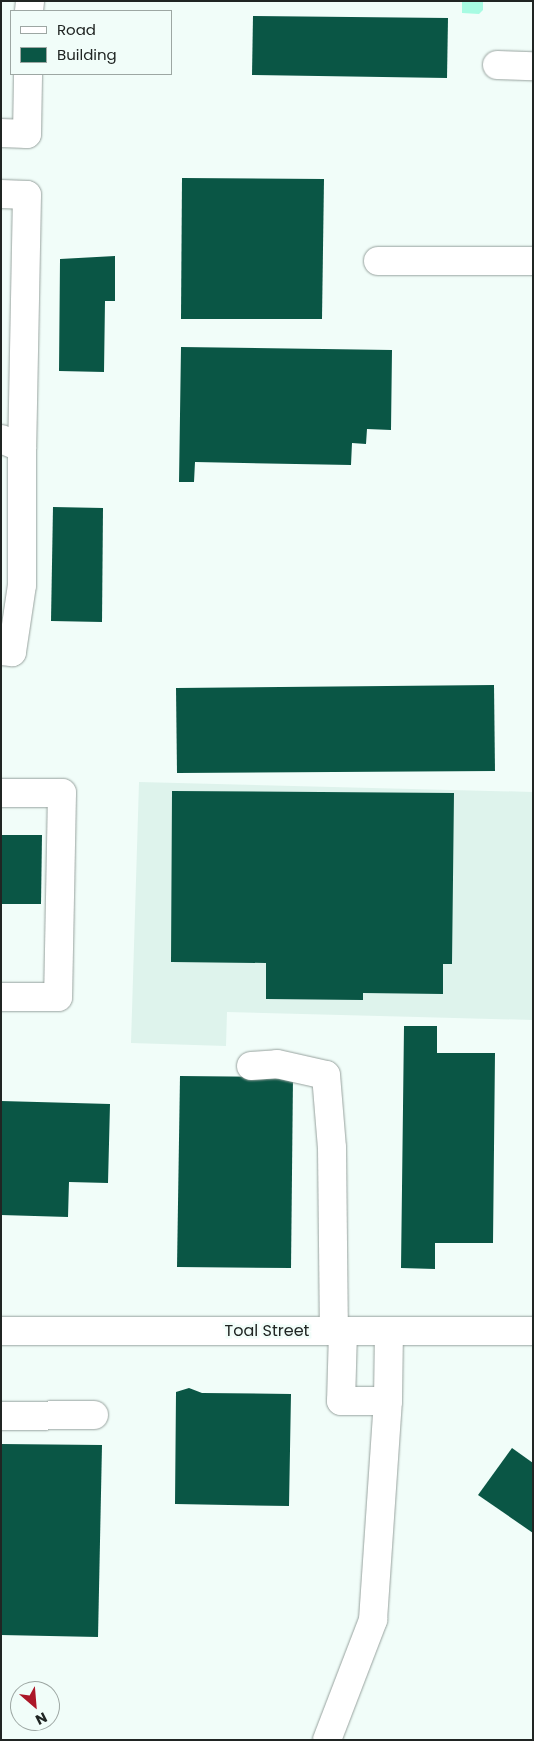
<!DOCTYPE html>
<style>
body{margin:0}
#map{position:relative;width:534px;height:1741px;overflow:hidden;background:#f1fdf9;font-family:Poppins,sans-serif}
div>[style]{position:absolute}
.built>*{inset:0;background:#def3ec}
.green>*{inset:0;background:#a7fbe2}
.building>*{inset:0;background:#0a5645}
.roads{filter:drop-shadow(0 0 1px #97a29e) drop-shadow(0 0 1px #97a29e)}
.minor>*{height:28px;margin:-14px;padding:0 14px;transform-origin:14px;border-radius:14px;background:#fff}
span{translate:-50% -50%;white-space:nowrap;text-align:center;line-height:1.15;-webkit-text-stroke:5px #f1fdf9;paint-order:stroke}
.street-label{font-size:16px;color:#202523}
.frame{position:absolute;inset:0;border:2px solid #202523;pointer-events:none}
.legend{position:absolute;left:10px;top:10px;width:162px;height:65px;box-sizing:border-box;background:#f1fdf9;border:1px solid #9da7a3;margin:0;padding:6px 9px;list-style:none;font-size:15px;color:#202523}
.legend li{display:flex;align-items:center;gap:10px;height:25px}
.legend b{width:25px;border:1px solid #9da7a3}
.north{position:absolute;left:10px;top:1681px;width:50px;height:50px;box-sizing:border-box;background:#f1fdf9;border:1px solid #9da7a3;border-radius:50%;rotate:153deg;font-size:14px;font-weight:700;line-height:20px;text-align:center;color:#202523}
.north::after{content:'';display:block;margin:auto;width:18px;height:22px;background:#ac1728;clip-path:polygon(50% 0,100% 100%,50% 72%,0 100%)}
</style>
<div id="map">
<div class="built">
<div style="clip-path:polygon(139px 782px,533px 792px,533px 1020px,227px 1012px,226px 1046px,131px 1043px)"></div>
</div>
<div class="green">
<div style="clip-path:polygon(462px 1px,483px 1px,483px 10px,479px 14px,462px 13px)"></div>
</div>
<div class="building">
<div style="clip-path:polygon(253px 16px,448px 18px,447px 78px,252px 75px)"></div>
<div style="clip-path:polygon(182px 178px,324px 179px,322px 319px,181px 319px)"></div>
<div style="clip-path:polygon(115px 256px,115px 301px,105px 301px,104px 372px,59px 371px,60px 259px)"></div>
<div style="clip-path:polygon(181px 347px,392px 350px,391px 430px,367px 429px,366px 444px,352px 443px,351px 465px,195px 462px,194px 482px,179px 482px)"></div>
<div style="clip-path:polygon(53px 507px,103px 508px,102px 622px,51px 621px)"></div>
<div style="clip-path:polygon(494px 685px,495px 771px,177px 773px,176px 688px)"></div>
<div style="clip-path:polygon(172px 791px,454px 793px,452px 964px,443px 964px,443px 994px,363px 993px,363px 1000px,266px 999px,266px 963px,171px 962px)"></div>
<div style="clip-path:polygon(1px 835px,42px 835px,41px 904px,1px 904px)"></div>
<div style="clip-path:polygon(404px 1026px,437px 1026px,437px 1053px,495px 1053px,493px 1243px,435px 1243px,435px 1269px,401px 1268px)"></div>
<div style="clip-path:polygon(180px 1076px,293px 1077px,291px 1268px,177px 1267px)"></div>
<div style="clip-path:polygon(1px 1101px,110px 1104px,108px 1183px,69px 1182px,68px 1217px,1px 1215px)"></div>
<div style="clip-path:polygon(189px 1388px,202px 1393px,291px 1394px,289px 1506px,175px 1504px,176px 1392px)"></div>
<div style="clip-path:polygon(1px 1444px,102px 1445px,98px 1637px,1px 1635px)"></div>
<div style="clip-path:polygon(512px 1448px,533px 1463px,533px 1533px,478px 1495px)"></div>
</div>
<div class="roads">
<div class="minor">
<div style="left:29px;top:11px;width:10px;rotate:-84deg"></div>
<div style="left:497px;top:65px;width:36px;rotate:2deg"></div>
<div style="left:1px;top:133px;width:26px;rotate:2deg"></div>
<div style="left:27px;top:134px;width:60px;rotate:-89deg"></div>
<div style="left:1px;top:194px;width:26px;rotate:2deg"></div>
<div style="left:27px;top:195px;width:253px;rotate:91.1deg"></div>
<div style="left:378px;top:261px;width:155px"></div>
<div style="left:1px;top:439px;width:23px;rotate:23deg"></div>
<div style="left:22px;top:448px;width:137px;rotate:90deg"></div>
<div style="left:22px;top:585px;width:68px;rotate:98.5deg"></div>
<div style="left:12px;top:652px;width:11px;rotate:-175deg"></div>
<div style="left:1px;top:793px;width:61px"></div>
<div style="left:62px;top:793px;width:204px;rotate:91.1deg"></div>
<div style="left:58px;top:997px;width:57px;rotate:180deg"></div>
<div style="left:251px;top:1066px;width:26px;rotate:-4deg"></div>
<div style="left:277px;top:1064px;width:50px;rotate:12.7deg"></div>
<div style="left:326px;top:1075px;width:73px;rotate:85.3deg"></div>
<div style="left:332px;top:1148px;width:183px;rotate:89.4deg"></div>
<div style="left:1px;top:1331px;width:532px"></div>
<div style="left:343px;top:1331px;width:70px;rotate:91.6deg"></div>
<div style="left:341px;top:1401px;width:47px"></div>
<div style="left:1px;top:1416px;width:93px;rotate:-0.6deg"></div>
<div style="left:327px;top:1740px;width:129px;rotate:-69deg"></div>
<div style="left:373px;top:1620px;width:220px;rotate:-86.1deg"></div>
<div style="left:388px;top:1401px;width:70px;rotate:-89.2deg"></div>
</div>
</div>
<div class="street-label">
<span style="left:267px;top:1331px">Toal Street</span>
</div>
<div class="frame"></div>
<ul class="legend">
<li><b style="height:6px;background:#fff"></b>Road</li>
<li><b style="height:14px;background:#0a5645"></b>Building</li>
</ul>
<div class="north">N</div>
</div>
